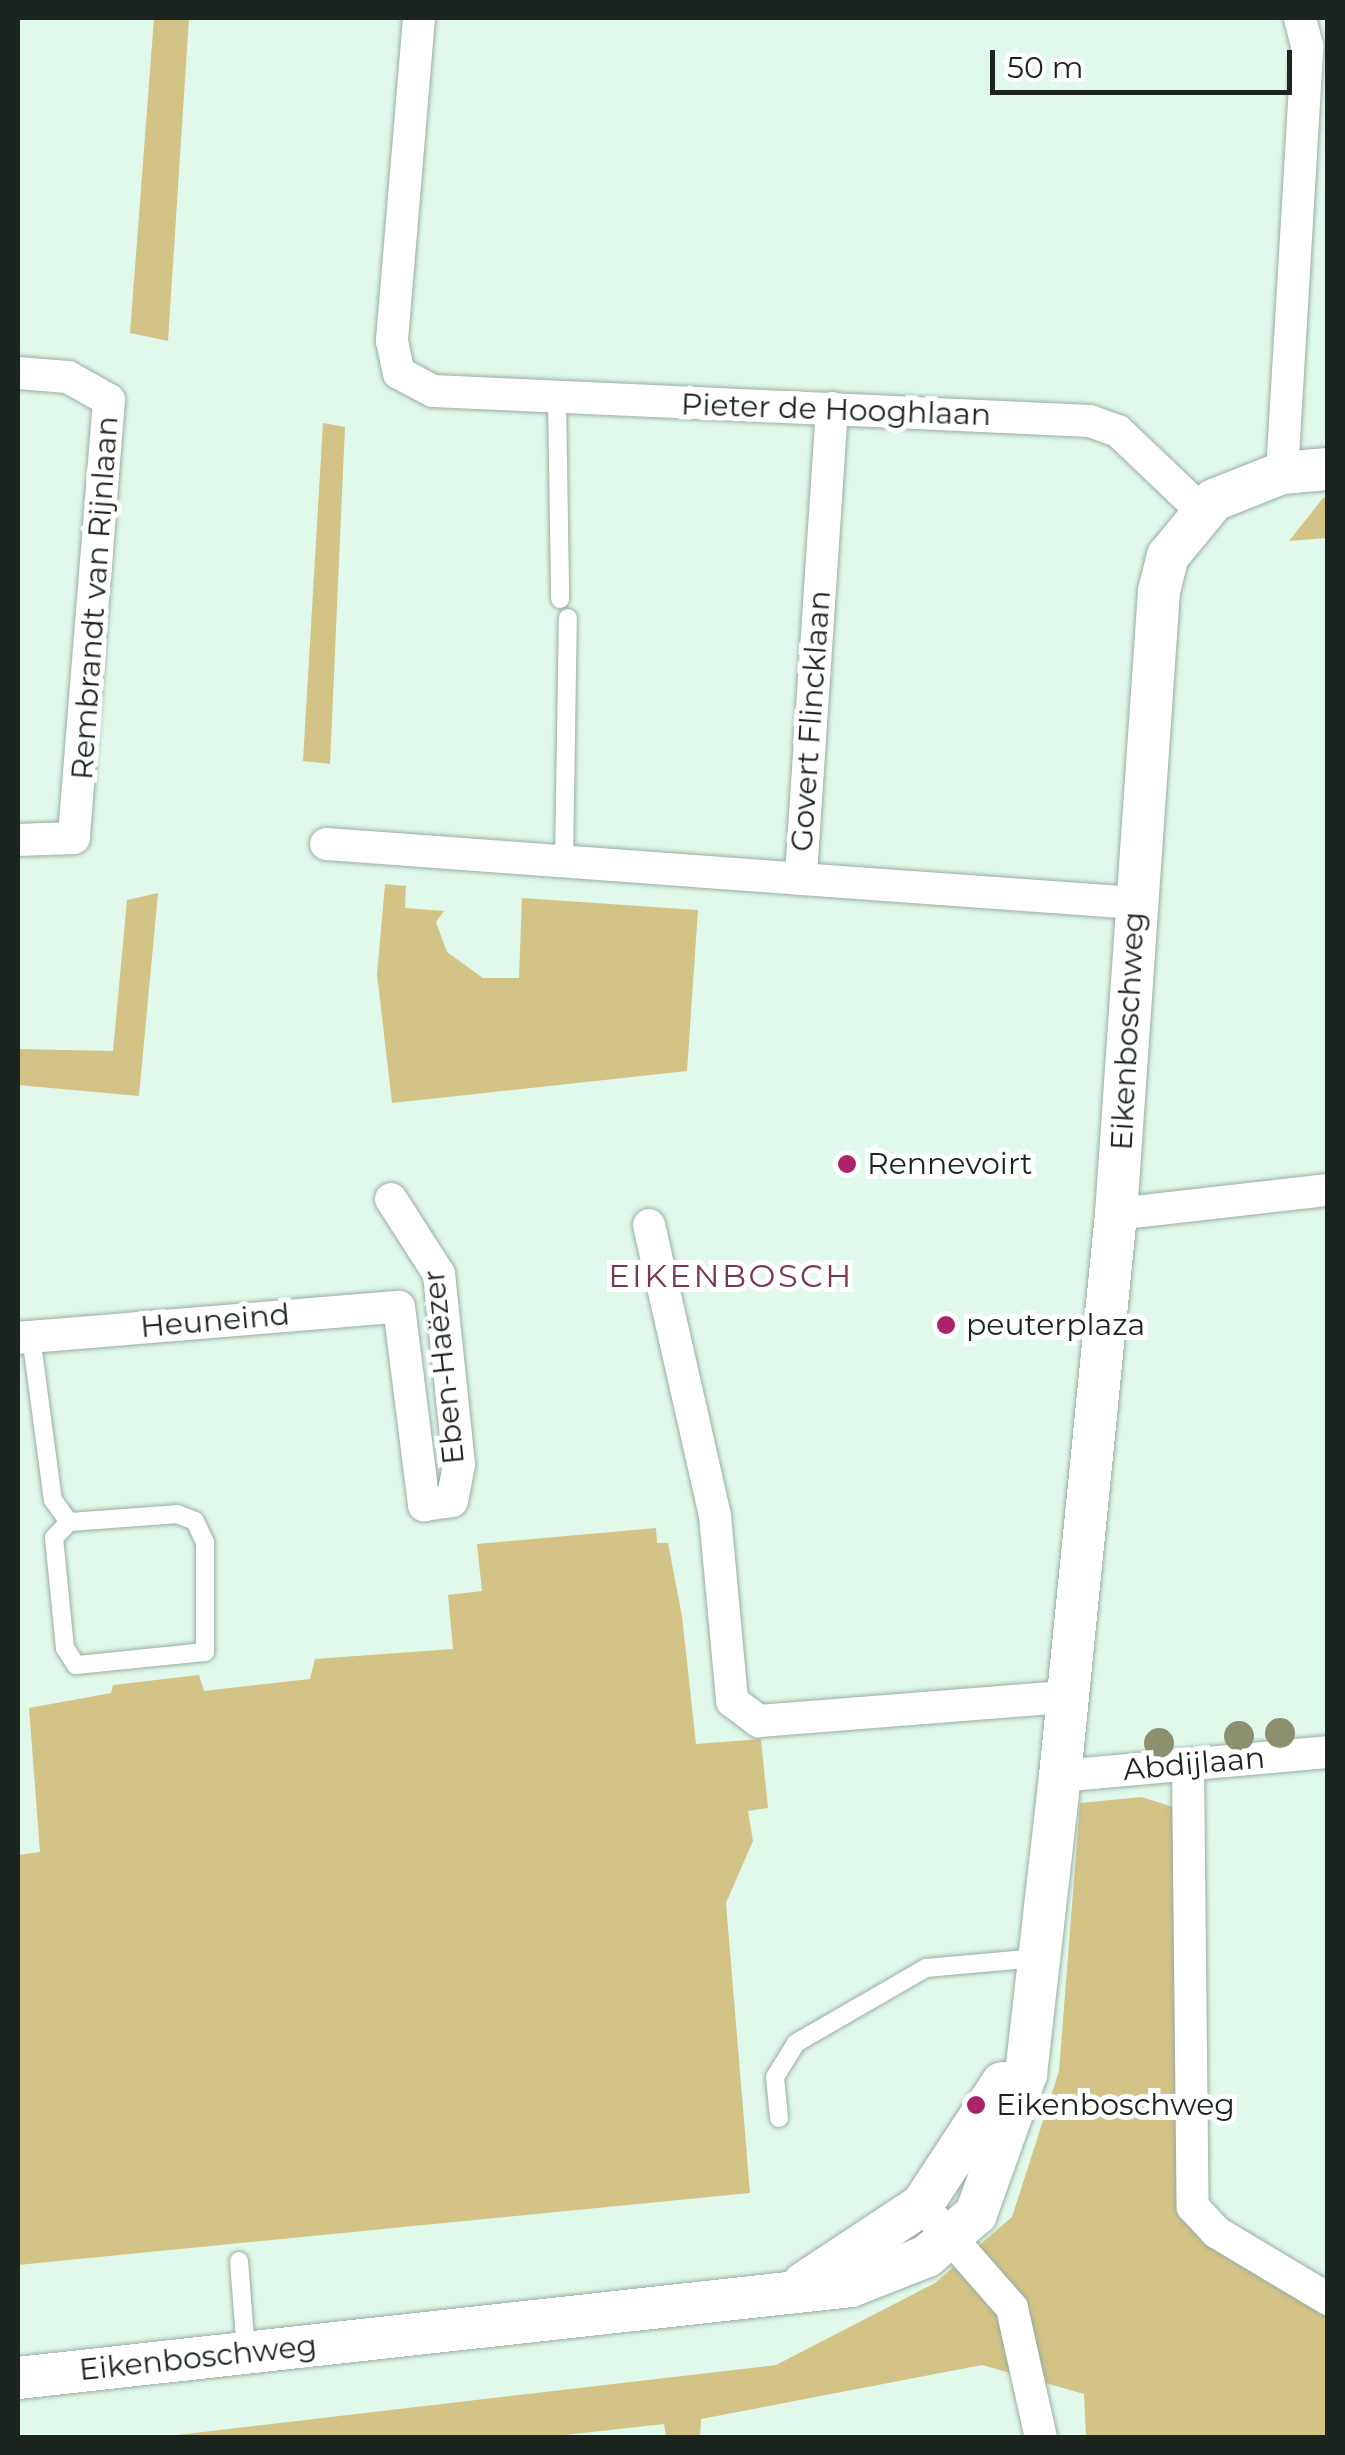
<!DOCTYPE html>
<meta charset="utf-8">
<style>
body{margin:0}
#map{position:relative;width:1345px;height:2455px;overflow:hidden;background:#e1f9eb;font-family:Montserrat,sans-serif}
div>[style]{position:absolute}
.green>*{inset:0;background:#d4c387}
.roads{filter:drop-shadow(0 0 2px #97ada0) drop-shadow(0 0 2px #97ada0)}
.service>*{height:18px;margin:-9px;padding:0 9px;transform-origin:9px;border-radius:9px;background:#fff}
.minor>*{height:32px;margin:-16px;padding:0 16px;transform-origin:16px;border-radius:16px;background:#fff}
.tertiary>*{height:42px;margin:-21px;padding:0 21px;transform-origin:21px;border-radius:21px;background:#fff}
.trees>*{width:30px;height:30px;margin:-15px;border-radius:50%;background:#8c906e}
.dots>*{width:28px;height:28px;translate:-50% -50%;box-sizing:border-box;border:5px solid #fff;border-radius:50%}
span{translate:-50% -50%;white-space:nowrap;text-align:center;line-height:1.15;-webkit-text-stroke:10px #fff;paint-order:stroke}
.street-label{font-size:30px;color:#1b241f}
.poi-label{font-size:30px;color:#1b241f}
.left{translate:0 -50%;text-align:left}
.neighbourhood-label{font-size:32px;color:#7a3754;letter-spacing:2.5px}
.frame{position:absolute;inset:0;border:20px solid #1b241f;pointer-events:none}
.scale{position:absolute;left:990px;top:50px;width:302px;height:45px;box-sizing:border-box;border:5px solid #1b241f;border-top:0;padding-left:12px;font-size:30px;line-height:35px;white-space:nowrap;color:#1b241f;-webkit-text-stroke:8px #fff;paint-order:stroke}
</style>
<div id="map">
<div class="green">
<div style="clip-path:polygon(154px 18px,189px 18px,168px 341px,130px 333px)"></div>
<div style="clip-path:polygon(323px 423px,345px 427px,330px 764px,303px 761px)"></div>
<div style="clip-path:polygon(1327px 497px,1327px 538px,1289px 541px,1323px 498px)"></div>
<div style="clip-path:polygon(385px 884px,406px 886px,405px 908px,444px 911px,436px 922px,447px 952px,483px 978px,519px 978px,522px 898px,698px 910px,687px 1071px,392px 1103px,377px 974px)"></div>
<div style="clip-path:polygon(158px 893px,139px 1096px,18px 1085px,18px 1049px,113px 1051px,127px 900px)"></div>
<div style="clip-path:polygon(656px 1528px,657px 1543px,668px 1543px,682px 1616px,696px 1744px,761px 1739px,768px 1808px,748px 1811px,753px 1841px,726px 1903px,750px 2193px,18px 2265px,18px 1855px,40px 1852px,29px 1708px,111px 1693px,113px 1685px,199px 1675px,204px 1691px,310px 1679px,315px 1659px,453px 1649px,448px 1595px,482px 1591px,477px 1544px)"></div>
<div style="clip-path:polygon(1142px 1797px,1176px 1808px,1185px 2214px,1327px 2313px,1327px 2437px,1086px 2437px,1084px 2394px,982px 2365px,701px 2419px,700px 2437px,666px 2437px,664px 2424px,538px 2438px,152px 2438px,776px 2365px,935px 2283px,1012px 2217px,1059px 2071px,1080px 1803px)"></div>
</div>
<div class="roads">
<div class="service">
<div style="left:557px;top:398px;width:201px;rotate:89.1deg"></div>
<div style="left:564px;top:862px;width:244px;rotate:-89.1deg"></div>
<div style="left:31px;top:1336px;width:165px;rotate:82.4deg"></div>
<div style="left:53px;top:1500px;width:27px;rotate:54deg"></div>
<div style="left:177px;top:1514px;width:19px;rotate:21deg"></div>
<div style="left:195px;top:1521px;width:23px;rotate:65deg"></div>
<div style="left:205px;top:1542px;width:110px;rotate:90deg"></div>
<div style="left:205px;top:1652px;width:130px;rotate:174.2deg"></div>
<div style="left:76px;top:1665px;width:20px;rotate:-123deg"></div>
<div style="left:65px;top:1648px;width:111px;rotate:-95.7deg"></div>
<div style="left:54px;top:1538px;width:22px;rotate:-47deg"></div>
<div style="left:69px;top:1522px;width:108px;rotate:-4.2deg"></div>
<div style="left:779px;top:2118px;width:41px;rotate:-95.6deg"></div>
<div style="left:775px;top:2077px;width:40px;rotate:-58deg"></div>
<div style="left:796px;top:2043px;width:150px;rotate:-30deg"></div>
<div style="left:926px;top:1968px;width:112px;rotate:-5.1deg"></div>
<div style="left:239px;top:2261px;width:91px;rotate:85.6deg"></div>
</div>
<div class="minor">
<div style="left:419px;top:18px;width:324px;rotate:94.8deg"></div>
<div style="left:392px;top:341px;width:33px;rotate:78deg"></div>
<div style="left:399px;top:373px;width:38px;rotate:28deg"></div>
<div style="left:433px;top:391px;width:658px;rotate:2.61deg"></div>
<div style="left:1090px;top:421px;width:30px;rotate:20deg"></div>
<div style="left:1118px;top:431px;width:115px;rotate:43.6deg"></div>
<div style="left:18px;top:373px;width:50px;rotate:4.6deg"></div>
<div style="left:68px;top:377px;width:47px;rotate:29.3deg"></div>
<div style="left:109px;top:400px;width:439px;rotate:94.6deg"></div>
<div style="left:74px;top:838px;width:56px;rotate:178deg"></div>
<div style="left:832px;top:408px;width:472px;rotate:93.8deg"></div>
<div style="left:801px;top:879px;width:336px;rotate:4.1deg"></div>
<div style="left:1282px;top:473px;width:428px;rotate:-86.6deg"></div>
<div style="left:1307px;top:46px;width:29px;rotate:-104deg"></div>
<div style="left:326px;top:844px;width:476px;rotate:4.2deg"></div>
<div style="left:1116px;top:1214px;width:213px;rotate:-6.5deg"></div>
<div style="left:649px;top:1225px;width:298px;rotate:77.2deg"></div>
<div style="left:715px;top:1516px;width:186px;rotate:84.7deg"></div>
<div style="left:732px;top:1701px;width:34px;rotate:37deg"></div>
<div style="left:759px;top:1721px;width:309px;rotate:-4.5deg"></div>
<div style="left:18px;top:1338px;width:382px;rotate:-4.7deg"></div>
<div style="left:399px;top:1307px;width:200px;rotate:82.8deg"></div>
<div style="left:424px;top:1505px;width:28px;rotate:-8deg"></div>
<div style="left:452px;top:1501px;width:38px;rotate:-79deg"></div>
<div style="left:459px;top:1464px;width:191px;rotate:-96deg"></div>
<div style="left:439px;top:1274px;width:89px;rotate:-122.6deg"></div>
<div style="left:1188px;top:1765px;width:442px;rotate:89.4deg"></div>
<div style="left:1193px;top:2207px;width:34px;rotate:47deg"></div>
<div style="left:1216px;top:2232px;width:131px;rotate:30.9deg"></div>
<div style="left:1060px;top:1776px;width:269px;rotate:-5.1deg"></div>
<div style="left:935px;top:2220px;width:117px;rotate:48.8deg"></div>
<div style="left:1012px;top:2308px;width:133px;rotate:77.4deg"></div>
</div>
<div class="tertiary">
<div style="left:804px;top:2283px;width:141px;rotate:-33.5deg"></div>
<div style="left:922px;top:2205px;width:146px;rotate:-56.7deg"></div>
<div style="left:18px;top:2378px;width:838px;rotate:-6.3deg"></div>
<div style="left:851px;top:2286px;width:82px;rotate:-21.5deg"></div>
<div style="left:927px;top:2256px;width:65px;rotate:-40.6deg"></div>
<div style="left:976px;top:2214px;width:149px;rotate:-70.3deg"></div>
<div style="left:1026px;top:2074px;width:300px;rotate:-83.5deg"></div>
<div style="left:1060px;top:1776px;width:565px;rotate:-84.31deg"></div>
<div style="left:1116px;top:1214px;width:624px;rotate:-86.05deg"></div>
<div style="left:1159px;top:591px;width:36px;rotate:-76deg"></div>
<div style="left:1168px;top:556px;width:72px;rotate:-50.6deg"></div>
<div style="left:1214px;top:500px;width:73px;rotate:-21.7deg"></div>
<div style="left:1282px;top:473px;width:46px;rotate:-5deg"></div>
</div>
</div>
<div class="trees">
<div style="left:1280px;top:1733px"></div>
<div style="left:1239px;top:1736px"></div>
<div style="left:1159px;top:1743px"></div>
</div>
<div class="dots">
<div style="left:847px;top:1164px;background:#ab2469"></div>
<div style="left:946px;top:1325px;background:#ab2469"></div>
<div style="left:976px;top:2105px;background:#ab2469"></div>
</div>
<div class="street-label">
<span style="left:836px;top:410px;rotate:2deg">Pieter de Hooghlaan</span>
<span style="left:95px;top:598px;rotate:-86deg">Rembrandt van Rijnlaan</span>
<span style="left:811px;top:721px;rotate:-86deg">Govert Flincklaan</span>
<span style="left:1128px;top:1031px;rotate:-87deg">Eikenboschweg</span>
<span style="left:215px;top:1321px;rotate:-5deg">Heuneind</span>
<span style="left:444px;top:1367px;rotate:-96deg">Eben-Haëzer</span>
<span style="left:1194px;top:1764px;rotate:-5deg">Abdijlaan</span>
<span style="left:198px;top:2358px;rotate:-6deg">Eikenboschweg</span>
</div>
<div class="poi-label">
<span class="left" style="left:867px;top:1164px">Rennevoirt</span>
<span class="left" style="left:966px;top:1325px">peuterplaza</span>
<span class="left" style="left:996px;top:2105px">Eikenboschweg</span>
</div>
<div class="neighbourhood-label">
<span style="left:731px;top:1276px">EIKENBOSCH</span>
</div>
<div class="frame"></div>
<div class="scale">50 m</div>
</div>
